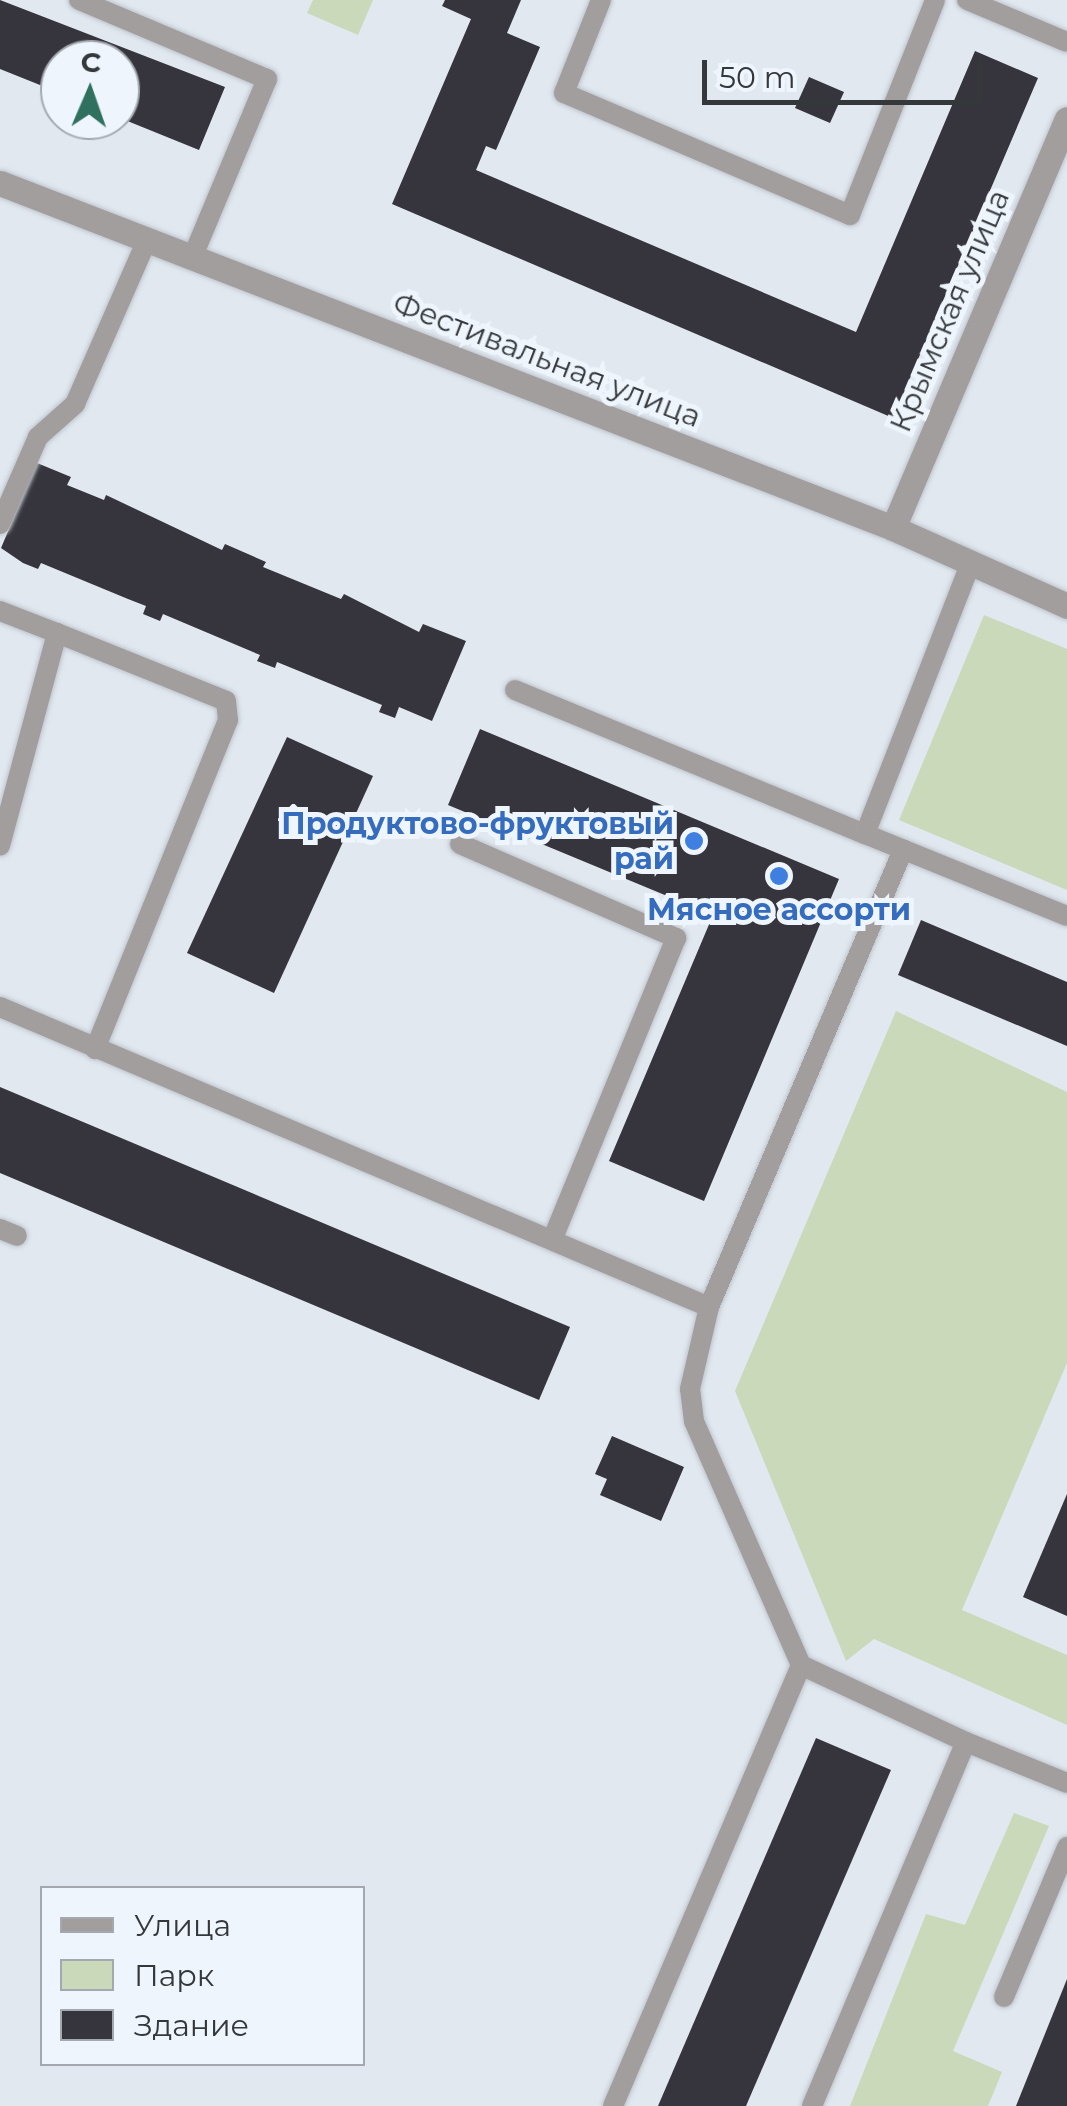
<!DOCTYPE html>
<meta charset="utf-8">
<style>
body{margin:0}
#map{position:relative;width:1067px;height:2106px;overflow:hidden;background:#e1e8f0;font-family:Montserrat,sans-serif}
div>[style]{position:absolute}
.green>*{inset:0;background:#cad9ba}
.building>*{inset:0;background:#36353d}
.roads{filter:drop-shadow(0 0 2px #bfc5cc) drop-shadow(0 0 2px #bfc5cc)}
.service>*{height:20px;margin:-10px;padding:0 10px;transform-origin:10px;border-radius:10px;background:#a39e9e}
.minor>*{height:25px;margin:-12.5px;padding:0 12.5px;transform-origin:12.5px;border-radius:12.5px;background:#a39e9e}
.dots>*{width:28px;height:28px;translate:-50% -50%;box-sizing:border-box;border:5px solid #eef5fd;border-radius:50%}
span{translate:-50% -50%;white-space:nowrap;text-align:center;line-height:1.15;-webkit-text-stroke:10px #eef5fd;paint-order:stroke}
.street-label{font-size:30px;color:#35383b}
.shop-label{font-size:30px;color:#366cbe;font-weight:700}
.right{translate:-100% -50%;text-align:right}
.legend{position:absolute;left:40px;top:1886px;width:325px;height:180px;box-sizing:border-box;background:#eef5fd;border:2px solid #a4a9af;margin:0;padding:12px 18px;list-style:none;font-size:30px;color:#35383b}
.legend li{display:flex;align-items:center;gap:20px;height:50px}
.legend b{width:50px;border:2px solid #a4a9af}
.north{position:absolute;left:40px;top:40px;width:100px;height:100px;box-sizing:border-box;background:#eef5fd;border:2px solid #a4a9af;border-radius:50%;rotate:2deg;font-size:28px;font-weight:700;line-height:40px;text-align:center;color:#35383b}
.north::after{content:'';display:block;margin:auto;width:35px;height:45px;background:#2f705f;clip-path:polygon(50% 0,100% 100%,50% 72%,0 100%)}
.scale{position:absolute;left:702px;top:60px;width:280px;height:45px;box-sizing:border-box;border:5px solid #35383b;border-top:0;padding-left:12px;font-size:30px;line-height:35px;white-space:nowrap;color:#35383b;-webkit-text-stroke:8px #eef5fd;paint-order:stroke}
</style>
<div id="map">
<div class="green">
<div style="clip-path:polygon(313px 0,373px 0,358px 35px,307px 13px)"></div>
<div style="clip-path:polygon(984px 615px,1067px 649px,1067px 890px,899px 820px)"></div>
<div style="clip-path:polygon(896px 1011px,1067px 1092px,1067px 1363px,962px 1610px,1067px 1655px,1067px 1725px,874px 1639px,846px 1661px,735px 1391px)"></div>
<div style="clip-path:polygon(1014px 1813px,1049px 1826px,953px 2051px,1002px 2072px,988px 2106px,850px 2106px,926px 1914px,965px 1925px)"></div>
</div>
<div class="building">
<div style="clip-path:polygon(0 0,225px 87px,199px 150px,120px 118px,120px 60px,60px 60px,60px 93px,0 69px)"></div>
<div style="clip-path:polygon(445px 0,521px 0,507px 33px,540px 47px,496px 150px,486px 146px,476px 170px,856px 332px,975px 51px,1038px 78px,893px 418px,392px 204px,471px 19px,442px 6px)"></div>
<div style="clip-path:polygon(809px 77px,844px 92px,830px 123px,795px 108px)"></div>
<div style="clip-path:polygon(37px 463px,71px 477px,67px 485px,104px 500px,106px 495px,222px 550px,225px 544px,266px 562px,263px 567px,341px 599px,344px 594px,419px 632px,423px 624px,466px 641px,432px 721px,399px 707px,395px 718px,379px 712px,382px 705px,277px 662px,275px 668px,257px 661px,260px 655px,163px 614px,160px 621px,143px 614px,146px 606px,128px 599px,41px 563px,38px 569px,23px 563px,1px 548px)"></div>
<div style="clip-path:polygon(480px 729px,839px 879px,704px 1201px,609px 1161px,713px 915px,448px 805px)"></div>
<div style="clip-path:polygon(287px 737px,373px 776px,274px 993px,187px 953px)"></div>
<div style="clip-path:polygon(921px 920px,1067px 982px,1067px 1046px,898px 975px)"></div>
<div style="clip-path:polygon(0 1087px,570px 1327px,539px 1400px,0 1173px)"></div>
<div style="clip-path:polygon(612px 1436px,684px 1467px,661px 1521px,600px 1495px,607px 1479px,595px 1474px)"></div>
<div style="clip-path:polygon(1067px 1494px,1067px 1616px,1023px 1597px)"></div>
<div style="clip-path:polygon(816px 1738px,891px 1770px,746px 2106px,658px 2106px)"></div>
<div style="clip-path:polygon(1067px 1979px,1067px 2106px,1016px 2106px)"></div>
</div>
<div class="roads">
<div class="service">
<div style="left:79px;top:0;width:204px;rotate:22.8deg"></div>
<div style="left:267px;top:79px;width:194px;rotate:112.7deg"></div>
<div style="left:601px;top:0;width:100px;rotate:111.7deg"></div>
<div style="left:564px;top:93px;width:311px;rotate:23.1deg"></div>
<div style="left:850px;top:215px;width:231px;rotate:-68.4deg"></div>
<div style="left:967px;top:0;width:108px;rotate:22.8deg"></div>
<div style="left:0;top:524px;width:95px;rotate:-66.4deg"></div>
<div style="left:38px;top:437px;width:50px;rotate:-41.7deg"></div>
<div style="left:75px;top:404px;width:179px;rotate:-66.3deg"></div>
<div style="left:0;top:611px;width:61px;rotate:21.1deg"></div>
<div style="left:57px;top:633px;width:220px;rotate:105deg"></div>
<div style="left:57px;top:633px;width:182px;rotate:21.9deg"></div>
<div style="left:226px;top:701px;width:19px;rotate:84deg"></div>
<div style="left:228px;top:720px;width:355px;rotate:112deg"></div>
<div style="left:515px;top:690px;width:378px;rotate:22.4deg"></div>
<div style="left:865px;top:834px;width:290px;rotate:-68.7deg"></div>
<div style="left:865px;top:834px;width:218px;rotate:22.1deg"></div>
<div style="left:460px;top:844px;width:236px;rotate:23.5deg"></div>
<div style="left:676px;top:938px;width:326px;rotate:112.3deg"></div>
<div style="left:0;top:1007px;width:770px;rotate:22.93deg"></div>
<div style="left:0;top:1229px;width:18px;rotate:22deg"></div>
<div style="left:966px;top:1742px;width:109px;rotate:22.1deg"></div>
<div style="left:1004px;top:1997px;width:163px;rotate:-67.2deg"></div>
<div style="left:613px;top:2106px;width:479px;rotate:-66.9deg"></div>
<div style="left:812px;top:2106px;width:395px;rotate:-67.1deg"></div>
<div style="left:966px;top:1742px;width:182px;rotate:-155deg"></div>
<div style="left:801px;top:1665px;width:266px;rotate:-113.7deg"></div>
<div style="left:694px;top:1421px;width:32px;rotate:-97deg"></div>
<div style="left:690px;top:1389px;width:84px;rotate:-77deg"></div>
<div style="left:709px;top:1307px;width:497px;rotate:-67deg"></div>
</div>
<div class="minor">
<div style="left:0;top:183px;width:957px;rotate:21.12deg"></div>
<div style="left:893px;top:528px;width:191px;rotate:24.1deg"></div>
<div style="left:893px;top:528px;width:444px;rotate:-67deg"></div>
</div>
</div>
<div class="dots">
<div style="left:694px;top:841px;background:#3f7fe0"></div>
<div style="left:779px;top:876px;background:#3f7fe0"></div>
</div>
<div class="street-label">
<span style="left:950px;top:311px;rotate:-67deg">Крымская улица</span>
<span style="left:547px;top:360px;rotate:21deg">Фестивальная улица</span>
</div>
<div class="shop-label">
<span class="right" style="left:674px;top:841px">Продуктово-фруктовый<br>рай</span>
<span style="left:779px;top:910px">Мясное ассорти</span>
</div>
<ul class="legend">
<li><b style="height:12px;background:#a39e9e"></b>Улица</li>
<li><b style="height:28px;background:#cad9ba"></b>Парк</li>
<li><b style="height:28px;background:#36353d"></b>Здание</li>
</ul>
<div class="north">С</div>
<div class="scale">50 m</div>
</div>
